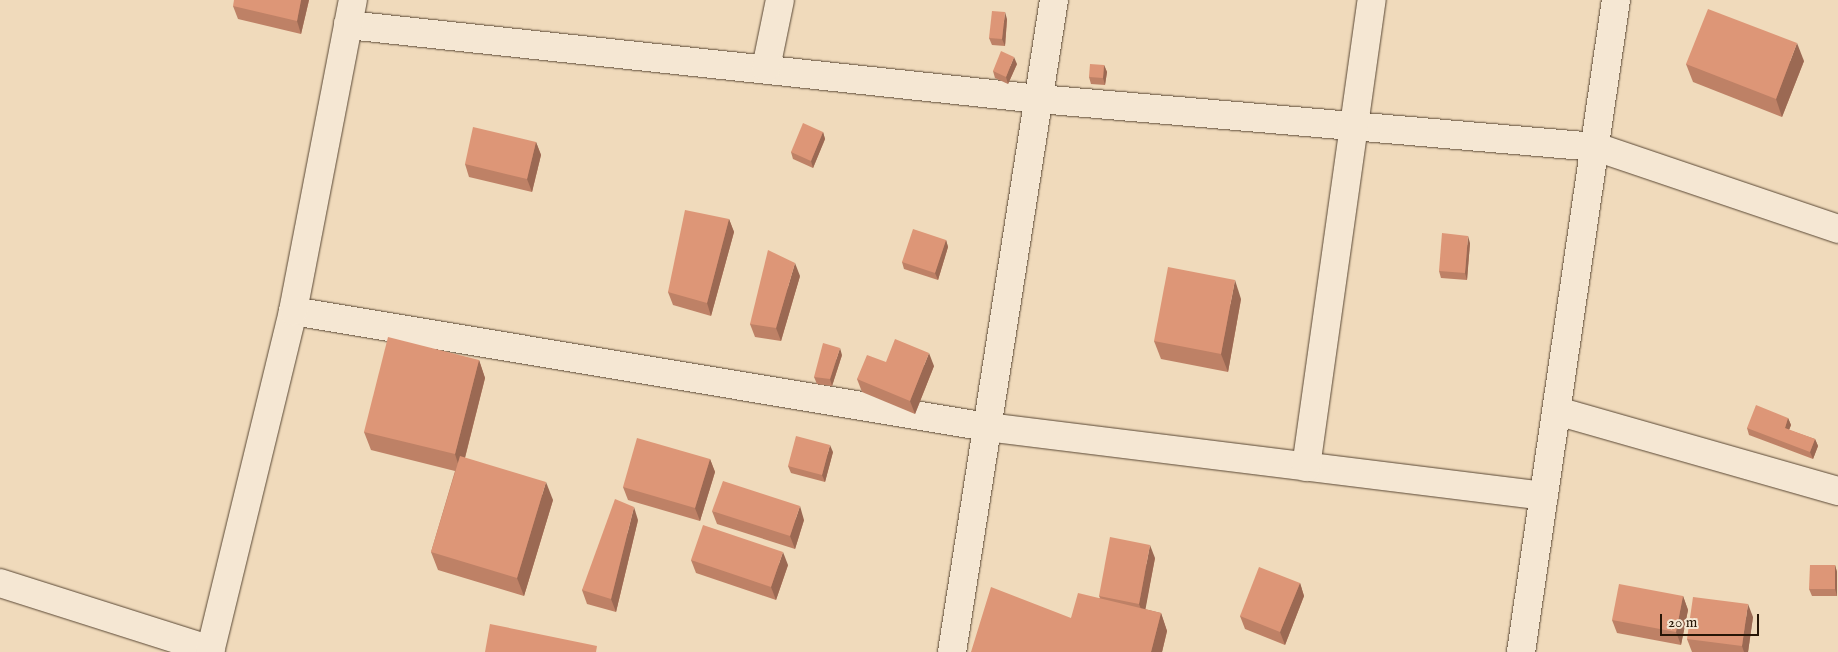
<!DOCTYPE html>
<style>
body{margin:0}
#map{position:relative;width:1838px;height:652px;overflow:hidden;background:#f0dabb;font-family:"IM FELL English",serif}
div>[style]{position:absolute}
.roads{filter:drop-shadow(0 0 1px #594734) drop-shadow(0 0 1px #594734)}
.minor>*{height:28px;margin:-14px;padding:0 14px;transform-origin:14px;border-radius:14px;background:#f5e7d3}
.wall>*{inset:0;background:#be8166}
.shaded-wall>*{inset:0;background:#9b6953}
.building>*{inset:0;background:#dd9677}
span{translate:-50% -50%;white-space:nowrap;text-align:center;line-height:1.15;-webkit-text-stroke:4px #f5e7d3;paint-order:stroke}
.scale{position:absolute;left:1660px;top:614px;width:99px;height:22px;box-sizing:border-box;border:2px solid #271607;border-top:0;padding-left:6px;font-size:15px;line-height:18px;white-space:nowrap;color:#271607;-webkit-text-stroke:4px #f5e7d3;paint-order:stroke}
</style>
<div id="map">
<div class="roads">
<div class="minor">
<div style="left:348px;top:25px;width:695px;rotate:6.11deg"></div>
<div style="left:1039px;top:99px;width:559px;rotate:4.93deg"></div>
<div style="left:1596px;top:147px;width:256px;rotate:18.7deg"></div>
<div style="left:766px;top:68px;width:69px;rotate:-78.4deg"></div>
<div style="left:293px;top:311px;width:704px;rotate:9.49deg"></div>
<div style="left:987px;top:427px;width:561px;rotate:7.06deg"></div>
<div style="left:1557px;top:411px;width:292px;rotate:15.9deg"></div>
<div style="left:1306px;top:467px;width:472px;rotate:-82deg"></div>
<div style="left:0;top:583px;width:221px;rotate:17.6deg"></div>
<div style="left:210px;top:652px;width:351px;rotate:-76.3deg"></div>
<div style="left:293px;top:311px;width:317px;rotate:-79.1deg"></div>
<div style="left:952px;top:652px;width:660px;rotate:-81.11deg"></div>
<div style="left:1521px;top:652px;width:659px;rotate:-81.71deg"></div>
</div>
</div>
<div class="wall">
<div style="clip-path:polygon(309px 0,301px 34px,238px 19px,233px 6px)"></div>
<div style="clip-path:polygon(1007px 19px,1005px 46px,992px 45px,989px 38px)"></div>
<div style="clip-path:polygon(1804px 61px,1782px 117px,1693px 82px,1686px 64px)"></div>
<div style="clip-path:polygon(1017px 64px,1008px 84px,995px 78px,993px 71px)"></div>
<div style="clip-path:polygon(1104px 65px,1107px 72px,1105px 85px,1091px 84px,1089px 77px)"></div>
<div style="clip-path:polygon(823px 132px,825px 139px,813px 168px,793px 159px,791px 152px)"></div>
<div style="clip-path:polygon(536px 142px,541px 155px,532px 192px,469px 177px,465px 164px)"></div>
<div style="clip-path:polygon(729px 219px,734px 232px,711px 316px,673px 305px,668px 292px)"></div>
<div style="clip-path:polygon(946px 240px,948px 247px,938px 280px,904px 269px,902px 262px)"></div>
<div style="clip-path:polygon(1470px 243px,1467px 280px,1441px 278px,1439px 271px)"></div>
<div style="clip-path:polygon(800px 276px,781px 341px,755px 337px,750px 324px)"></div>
<div style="clip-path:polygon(1241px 299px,1228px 372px,1161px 359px,1154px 341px)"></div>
<div style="clip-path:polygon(842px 355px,832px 386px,817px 384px,814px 377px)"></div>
<div style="clip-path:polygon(479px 360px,485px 378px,465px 458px,553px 500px,524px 596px,438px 570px,431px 552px,455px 471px,371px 450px,364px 432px)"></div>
<div style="clip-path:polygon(886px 362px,934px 366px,915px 414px,862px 392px,857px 379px)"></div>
<div style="clip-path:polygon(1788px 418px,1791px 425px,1789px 430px,1815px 439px,1818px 446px,1813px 459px,1749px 435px,1747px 428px)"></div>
<div style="clip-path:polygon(833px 452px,825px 482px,791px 473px,788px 466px)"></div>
<div style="clip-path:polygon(710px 459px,715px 472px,700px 521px,628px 500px,623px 487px)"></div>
<div style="clip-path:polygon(712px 511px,804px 520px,795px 549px,717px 524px)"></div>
<div style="clip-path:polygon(638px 520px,616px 612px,587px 604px,582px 590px)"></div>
<div style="clip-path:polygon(1155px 558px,1145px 609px,1161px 613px,1167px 631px,1162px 652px,971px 652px,1071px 618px,1100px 598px,1099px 596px)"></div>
<div style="clip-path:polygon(691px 560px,788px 565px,776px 600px,696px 573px)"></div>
<div style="clip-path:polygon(1835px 565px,1837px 572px,1837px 596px,1812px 596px,1809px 589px)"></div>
<div style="clip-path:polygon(1300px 583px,1304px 596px,1285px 645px,1245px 629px,1240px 616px)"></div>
<div style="clip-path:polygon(1683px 596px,1688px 610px,1681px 645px,1617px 633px,1612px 620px)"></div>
<div style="clip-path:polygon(1753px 617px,1748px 652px,1692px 652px,1687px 639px)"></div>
</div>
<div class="shaded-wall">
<div style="clip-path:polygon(301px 0,309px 0,301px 34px,297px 21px)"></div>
<div style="clip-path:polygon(1005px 12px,1007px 19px,1005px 46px,1002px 39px)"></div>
<div style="clip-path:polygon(1797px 43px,1804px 61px,1782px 117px,1776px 99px)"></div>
<div style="clip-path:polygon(1014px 57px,1017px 64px,1008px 84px,1006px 77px)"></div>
<div style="clip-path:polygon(1104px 65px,1107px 72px,1105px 85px,1103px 78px)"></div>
<div style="clip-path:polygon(823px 132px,825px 139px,813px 168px,811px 161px)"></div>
<div style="clip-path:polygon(536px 142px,541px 155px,532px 192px,527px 179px)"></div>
<div style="clip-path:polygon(729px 219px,734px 232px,711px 316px,707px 303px)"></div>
<div style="clip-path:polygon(1468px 236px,1470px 243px,1467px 280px,1465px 273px)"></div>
<div style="clip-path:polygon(946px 240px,948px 247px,938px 280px,935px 273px)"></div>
<div style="clip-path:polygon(795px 263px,800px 276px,781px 341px,776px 328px)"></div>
<div style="clip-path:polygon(1235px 280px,1241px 299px,1228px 372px,1221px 354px)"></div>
<div style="clip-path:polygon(840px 348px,842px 355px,832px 386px,830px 379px)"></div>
<div style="clip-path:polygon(929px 353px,934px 366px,915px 414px,910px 401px)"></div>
<div style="clip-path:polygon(479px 360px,485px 378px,461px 473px,455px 454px)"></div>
<div style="clip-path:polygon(1788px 418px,1791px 425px,1787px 435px,1785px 428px)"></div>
<div style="clip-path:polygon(1815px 439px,1818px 446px,1813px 459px,1810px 452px)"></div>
<div style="clip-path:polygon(830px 445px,833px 452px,825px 482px,822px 475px)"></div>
<div style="clip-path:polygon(710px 459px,715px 472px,700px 521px,695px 508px)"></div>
<div style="clip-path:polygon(546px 482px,553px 500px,524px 596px,517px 578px)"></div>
<div style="clip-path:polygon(800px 506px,804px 520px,795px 549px,790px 536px)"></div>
<div style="clip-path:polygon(634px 507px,638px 520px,616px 612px,611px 599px)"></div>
<div style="clip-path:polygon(1150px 545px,1155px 558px,1144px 617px,1139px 604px)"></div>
<div style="clip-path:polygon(783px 552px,788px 565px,776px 600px,771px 587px)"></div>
<div style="clip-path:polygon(1835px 565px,1837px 572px,1837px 596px,1835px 589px)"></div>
<div style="clip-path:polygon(1300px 583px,1304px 596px,1285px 645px,1280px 632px)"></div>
<div style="clip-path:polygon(1683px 596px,1688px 610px,1681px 645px,1676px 632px)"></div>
<div style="clip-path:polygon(1748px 604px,1753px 617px,1748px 652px,1744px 652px,1742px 646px)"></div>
<div style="clip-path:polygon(1161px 613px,1167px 631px,1162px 652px,1151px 652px)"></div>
</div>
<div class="building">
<div style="clip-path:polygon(234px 0,301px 0,297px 21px,233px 6px)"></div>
<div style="clip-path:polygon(1708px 9px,1797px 43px,1776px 99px,1686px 64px)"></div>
<div style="clip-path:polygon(992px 11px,1005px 12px,1002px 39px,989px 38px)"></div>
<div style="clip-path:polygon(1001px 51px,1014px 57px,1006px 77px,993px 71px)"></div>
<div style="clip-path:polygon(1090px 64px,1104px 65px,1103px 78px,1089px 77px)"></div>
<div style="clip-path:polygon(803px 123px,823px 132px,811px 161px,791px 152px)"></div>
<div style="clip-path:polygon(473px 127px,536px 142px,527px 179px,465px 164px)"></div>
<div style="clip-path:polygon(685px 210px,729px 219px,707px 303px,668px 292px)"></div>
<div style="clip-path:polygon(913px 229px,946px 240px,935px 273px,902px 262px)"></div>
<div style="clip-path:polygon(1442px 233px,1468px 236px,1465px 273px,1439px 271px)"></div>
<div style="clip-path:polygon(768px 250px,795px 263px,776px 328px,750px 324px)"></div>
<div style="clip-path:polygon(1168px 267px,1235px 280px,1221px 354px,1154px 341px)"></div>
<div style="clip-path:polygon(388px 337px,479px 360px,455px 454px,364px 432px)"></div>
<div style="clip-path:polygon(895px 339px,929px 353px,910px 401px,857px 379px,867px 355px,886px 362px)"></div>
<div style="clip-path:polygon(823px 343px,840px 348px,830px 379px,814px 377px)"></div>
<div style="clip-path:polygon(1756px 405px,1788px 418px,1785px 428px,1815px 439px,1810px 452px,1747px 428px)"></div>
<div style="clip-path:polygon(796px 436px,830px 445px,822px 475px,788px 466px)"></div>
<div style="clip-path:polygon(637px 438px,710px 459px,695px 508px,623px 487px)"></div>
<div style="clip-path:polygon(460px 456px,546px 482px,517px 578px,431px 552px)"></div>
<div style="clip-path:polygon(723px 481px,800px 506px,790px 536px,712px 511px)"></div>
<div style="clip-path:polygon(615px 499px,634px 507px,611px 599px,582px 590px)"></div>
<div style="clip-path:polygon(703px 525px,783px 552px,771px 587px,691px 560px)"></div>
<div style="clip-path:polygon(1110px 537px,1150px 545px,1139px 604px,1099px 596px)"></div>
<div style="clip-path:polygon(1810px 565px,1835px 565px,1835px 589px,1809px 589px)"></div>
<div style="clip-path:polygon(1259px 567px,1300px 583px,1280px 632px,1240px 616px)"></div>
<div style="clip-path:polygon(1619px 584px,1683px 596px,1676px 632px,1612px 620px)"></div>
<div style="clip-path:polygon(991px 587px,1071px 618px,1078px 593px,1161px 613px,1151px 652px,971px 652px)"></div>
<div style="clip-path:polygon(1693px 597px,1748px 604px,1742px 646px,1687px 639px)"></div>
<div style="clip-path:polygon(490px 624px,597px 646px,596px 652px,485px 652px)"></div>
</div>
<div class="scale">20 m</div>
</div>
